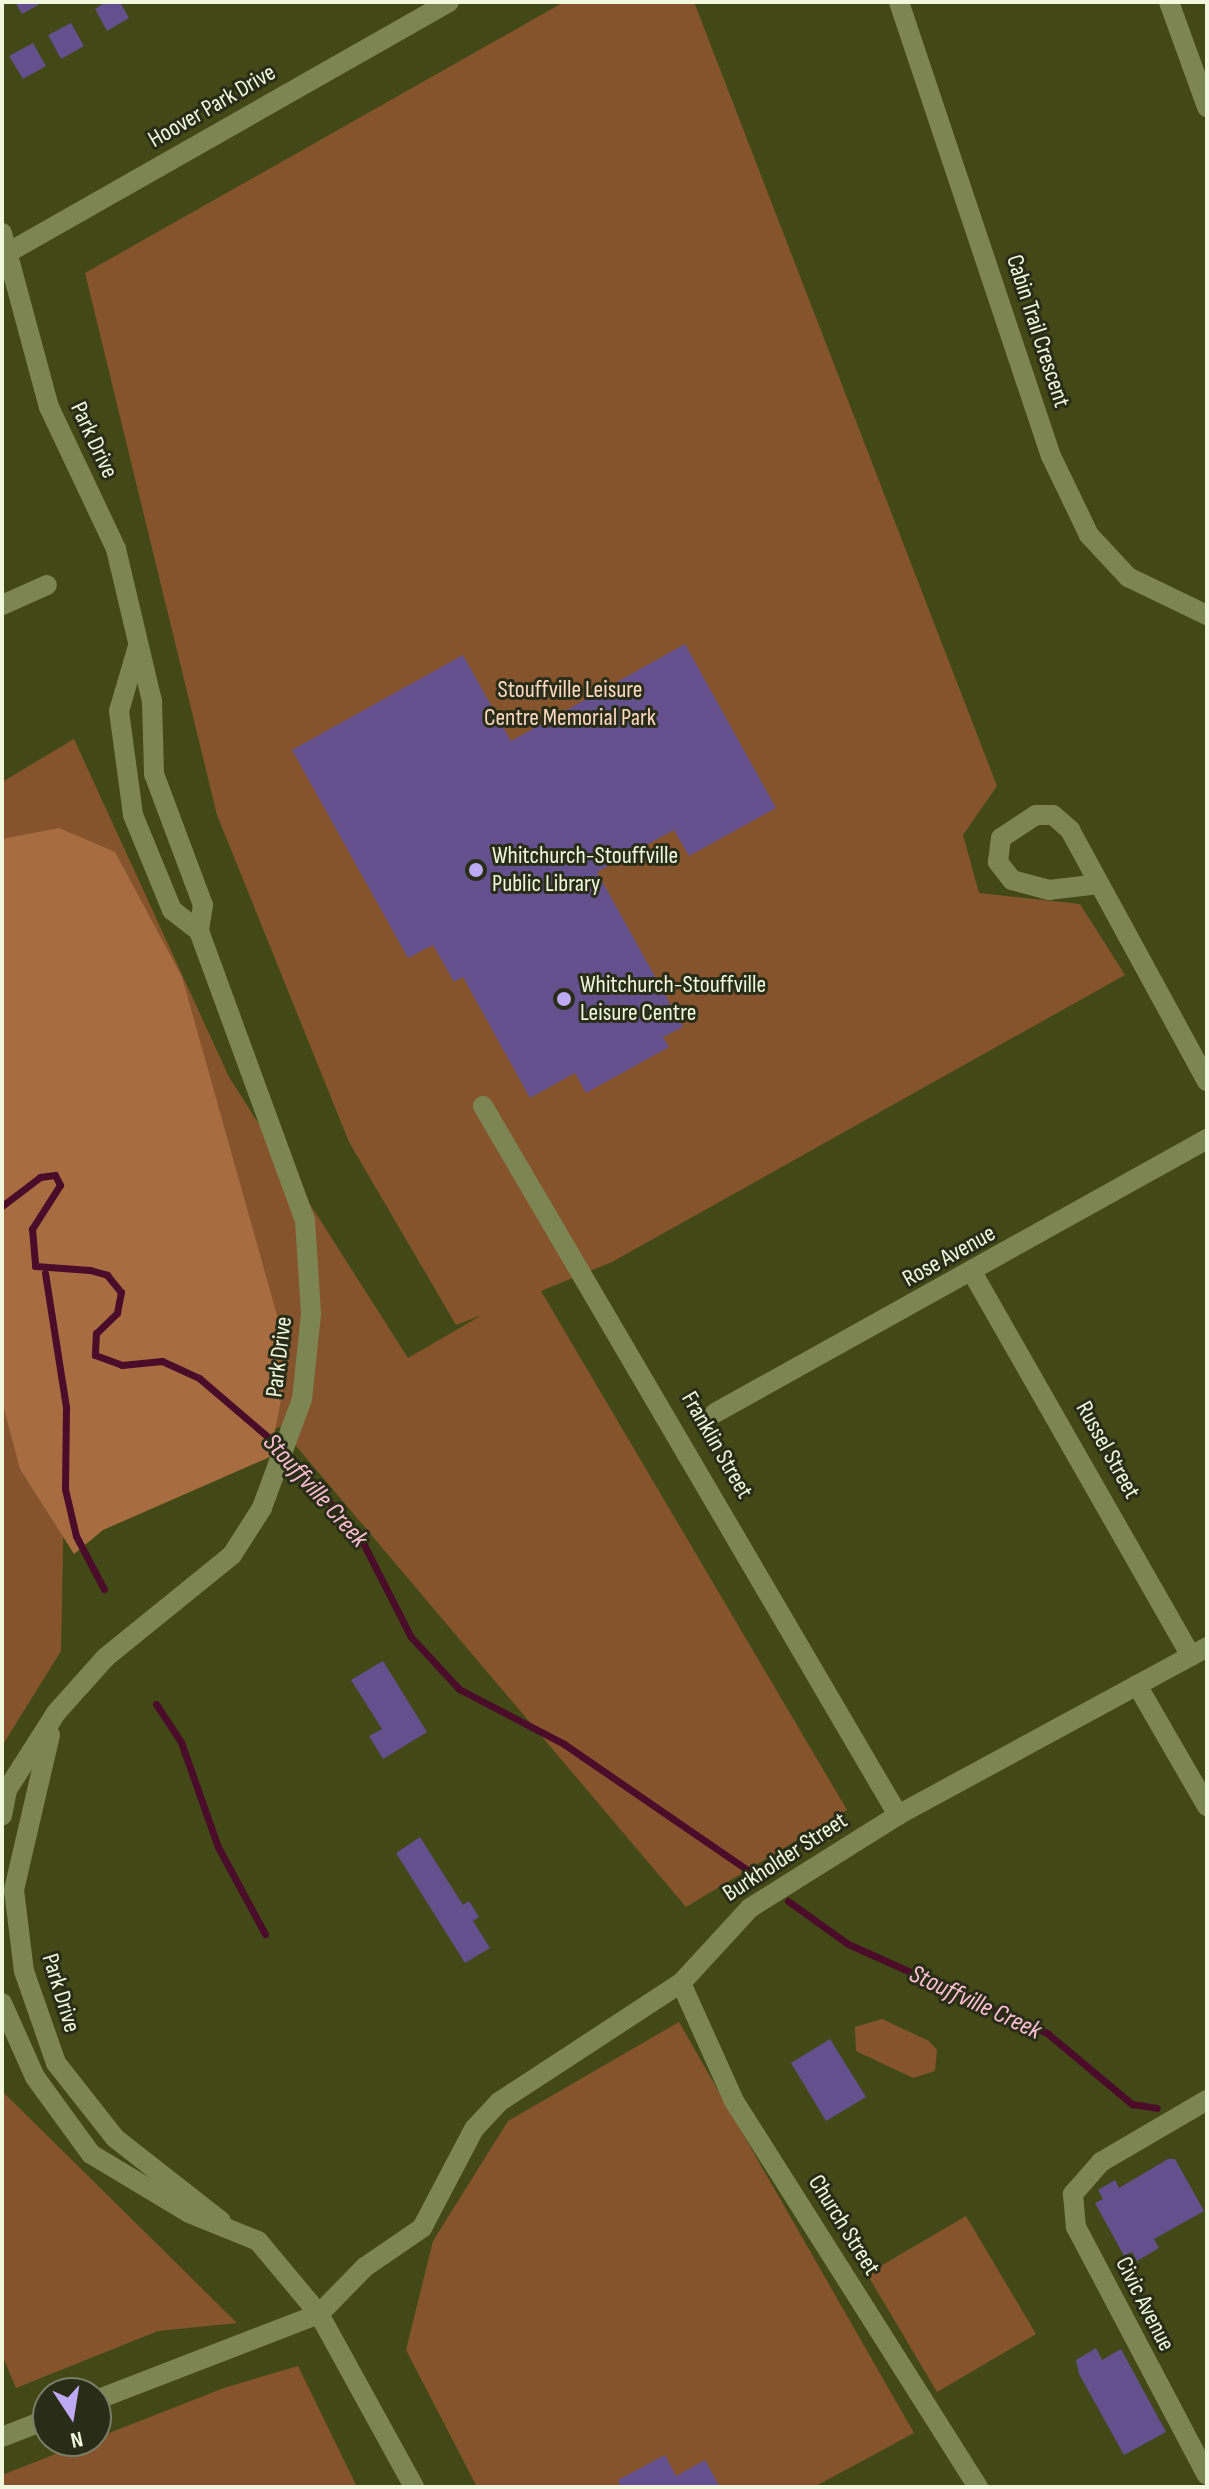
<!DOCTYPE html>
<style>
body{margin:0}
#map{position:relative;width:1209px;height:2489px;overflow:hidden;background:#424917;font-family:"Sofia Sans Condensed",sans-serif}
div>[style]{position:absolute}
.green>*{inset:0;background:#85542d}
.forest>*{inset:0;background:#a76d40}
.stream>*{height:7px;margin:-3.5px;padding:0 3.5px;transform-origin:3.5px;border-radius:3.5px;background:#4b0c29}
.building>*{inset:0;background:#63508c}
.minor>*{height:20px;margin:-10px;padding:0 10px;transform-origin:10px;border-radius:10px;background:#7d8653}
.tertiary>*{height:20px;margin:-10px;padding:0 10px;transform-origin:10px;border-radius:10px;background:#7d8653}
.dots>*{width:22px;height:22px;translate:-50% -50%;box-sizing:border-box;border:4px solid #292d18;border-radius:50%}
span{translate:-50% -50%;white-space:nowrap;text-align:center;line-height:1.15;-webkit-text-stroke:6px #292d18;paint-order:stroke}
.street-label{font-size:24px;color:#f2f8dd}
.park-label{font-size:24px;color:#fcd9c1}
.poi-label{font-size:24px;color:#f2f8dd}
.left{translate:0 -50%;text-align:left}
.water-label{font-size:26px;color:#fdbed3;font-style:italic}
.frame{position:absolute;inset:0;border:4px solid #f2f8dd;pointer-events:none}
.north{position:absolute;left:32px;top:2377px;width:80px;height:80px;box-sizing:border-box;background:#292d18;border:2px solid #797e67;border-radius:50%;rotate:168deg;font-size:22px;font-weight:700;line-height:32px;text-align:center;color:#f2f8dd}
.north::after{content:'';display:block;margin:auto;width:28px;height:36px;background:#bea9f4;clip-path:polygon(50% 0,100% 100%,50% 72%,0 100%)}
</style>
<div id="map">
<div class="green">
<div style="clip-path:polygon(564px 2px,694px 2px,997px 786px,963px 835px,979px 893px,1080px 904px,1125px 975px,612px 1262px,541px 1291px,847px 1810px,686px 1907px,280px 1427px,64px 1502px,61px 1651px,2px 1746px,2px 782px,74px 739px,229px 1077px,408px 1358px,482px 1315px,456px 1325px,349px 1142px,217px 815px,85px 273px)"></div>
<div style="clip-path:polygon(882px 2019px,929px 2041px,937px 2050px,935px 2071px,913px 2078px,856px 2051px,855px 2027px)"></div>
<div style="clip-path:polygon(679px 2022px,914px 2433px,814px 2487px,477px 2487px,406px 2350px,433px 2241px,508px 2121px)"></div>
<div style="clip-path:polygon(2px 2091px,237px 2323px,158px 2331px,16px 2388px,2px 2355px)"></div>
<div style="clip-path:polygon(966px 2216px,1036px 2334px,937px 2392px,867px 2274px)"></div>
<div style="clip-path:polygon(298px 2366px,357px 2487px,2px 2487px,2px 2475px,224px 2388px)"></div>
</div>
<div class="forest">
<div style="clip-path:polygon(59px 828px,115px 852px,182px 977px,289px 1358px,270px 1457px,103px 1530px,74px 1554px,20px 1469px,2px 1401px,2px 839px)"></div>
</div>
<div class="stream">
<div style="left:2px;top:1206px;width:48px;rotate:-37.3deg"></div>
<div style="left:40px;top:1177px;width:15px;rotate:-8deg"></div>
<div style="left:55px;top:1175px;width:11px;rotate:63deg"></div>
<div style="left:60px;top:1185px;width:52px;rotate:122.5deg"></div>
<div style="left:32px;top:1229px;width:37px;rotate:85deg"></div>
<div style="left:35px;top:1266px;width:55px;rotate:4.2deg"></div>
<div style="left:90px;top:1270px;width:18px;rotate:16deg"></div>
<div style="left:107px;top:1275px;width:22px;rotate:51deg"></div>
<div style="left:121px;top:1292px;width:21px;rotate:101deg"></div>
<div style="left:117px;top:1313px;width:29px;rotate:136deg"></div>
<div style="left:96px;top:1333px;width:22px;rotate:93deg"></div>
<div style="left:95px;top:1355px;width:29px;rotate:20deg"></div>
<div style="left:122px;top:1365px;width:40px;rotate:-5.7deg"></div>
<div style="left:162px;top:1361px;width:41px;rotate:24.7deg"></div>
<div style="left:199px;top:1378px;width:118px;rotate:40.5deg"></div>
<div style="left:289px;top:1455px;width:111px;rotate:49.4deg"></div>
<div style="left:361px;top:1539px;width:110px;rotate:63deg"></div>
<div style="left:411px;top:1637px;width:71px;rotate:47.3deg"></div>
<div style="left:459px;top:1689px;width:119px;rotate:27.6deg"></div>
<div style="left:564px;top:1744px;width:237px;rotate:34.5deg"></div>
<div style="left:45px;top:1273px;width:136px;rotate:81.1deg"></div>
<div style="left:66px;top:1407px;width:82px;rotate:90.7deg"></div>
<div style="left:65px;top:1489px;width:48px;rotate:76.8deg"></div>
<div style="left:76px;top:1536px;width:60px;rotate:62.2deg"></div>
<div style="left:156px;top:1704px;width:45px;rotate:56.7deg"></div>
<div style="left:181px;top:1742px;width:111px;rotate:70.6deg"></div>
<div style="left:218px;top:1847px;width:99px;rotate:61.6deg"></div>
<div style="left:788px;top:1901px;width:74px;rotate:35.6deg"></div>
<div style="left:848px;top:1944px;width:218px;rotate:24.1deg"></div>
<div style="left:1047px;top:2033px;width:111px;rotate:39.9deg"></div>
<div style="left:1132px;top:2104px;width:25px;rotate:9deg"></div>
</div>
<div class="building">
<div style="clip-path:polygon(15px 2px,43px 2px,22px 14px)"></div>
<div style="clip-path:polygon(106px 2px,120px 2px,129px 18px,107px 31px,95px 9px)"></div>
<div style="clip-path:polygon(71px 23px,84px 46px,61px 59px,48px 35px)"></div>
<div style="clip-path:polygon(33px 43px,46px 66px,23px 79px,9px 56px)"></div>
<div style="clip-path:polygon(685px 644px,776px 808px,689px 856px,674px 830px,597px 872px,683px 1027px,663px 1037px,669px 1047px,586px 1093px,575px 1073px,530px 1098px,463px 977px,454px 982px,433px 945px,408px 958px,292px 750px,463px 655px,511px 741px)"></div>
<div style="clip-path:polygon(383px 1661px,427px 1732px,383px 1759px,369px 1736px,382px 1729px,351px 1680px)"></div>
<div style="clip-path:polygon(420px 1837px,463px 1905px,469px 1901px,479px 1917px,473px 1921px,490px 1948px,465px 1963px,396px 1853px)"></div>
<div style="clip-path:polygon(830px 2039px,866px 2097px,826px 2121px,791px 2063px)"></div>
<div style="clip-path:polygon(1168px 2159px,1175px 2159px,1204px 2211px,1154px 2239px,1159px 2248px,1137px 2261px,1132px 2252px,1124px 2256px,1095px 2203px,1103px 2199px,1098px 2190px,1115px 2180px,1119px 2188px)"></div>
<div style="clip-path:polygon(1096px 2348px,1102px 2360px,1121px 2349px,1166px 2432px,1124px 2455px,1079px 2374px,1076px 2360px)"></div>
<div style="clip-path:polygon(665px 2455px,676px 2476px,705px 2460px,720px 2487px,621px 2487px,618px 2480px)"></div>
</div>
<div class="minor">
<div style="left:899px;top:2px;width:479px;rotate:71.5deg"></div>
<div style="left:1051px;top:456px;width:88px;rotate:64.3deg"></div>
<div style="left:1089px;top:535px;width:57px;rotate:47.1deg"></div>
<div style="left:1128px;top:577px;width:88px;rotate:25.7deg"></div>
<div style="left:1169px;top:2px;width:112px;rotate:70.1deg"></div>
<div style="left:2px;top:605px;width:49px;rotate:-24deg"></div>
<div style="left:1099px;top:884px;width:50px;rotate:173.2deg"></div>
<div style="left:1049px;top:890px;width:38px;rotate:-165deg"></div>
<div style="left:1012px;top:880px;width:23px;rotate:-128deg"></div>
<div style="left:998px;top:862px;width:24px;rotate:-83deg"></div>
<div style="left:1001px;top:838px;width:42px;rotate:-33.3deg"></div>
<div style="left:1036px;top:815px;width:17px"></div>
<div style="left:1053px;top:815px;width:23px;rotate:41deg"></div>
<div style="left:1070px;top:830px;width:286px;rotate:61.4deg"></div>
<div style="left:483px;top:1106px;width:822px;rotate:59.66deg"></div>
<div style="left:972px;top:1272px;width:442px;rotate:60.3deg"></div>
<div style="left:715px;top:1413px;width:563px;rotate:-29.11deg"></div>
<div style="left:1137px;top:1685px;width:140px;rotate:60deg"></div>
<div style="left:681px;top:1983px;width:129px;rotate:65.8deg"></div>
<div style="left:734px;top:2101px;width:457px;rotate:57.7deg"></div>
<div style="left:1207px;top:2100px;width:123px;rotate:149.7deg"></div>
<div style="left:1101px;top:2162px;width:43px;rotate:131.2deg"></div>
<div style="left:1073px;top:2194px;width:33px;rotate:85deg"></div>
<div style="left:1076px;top:2227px;width:280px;rotate:62.2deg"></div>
<div style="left:96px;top:2400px;width:239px;rotate:-21.1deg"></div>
<div style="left:319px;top:2314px;width:66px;rotate:-45.6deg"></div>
<div style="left:365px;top:2267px;width:69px;rotate:-34.4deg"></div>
<div style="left:422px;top:2228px;width:112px;rotate:-62.3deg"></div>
<div style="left:474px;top:2129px;width:37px;rotate:-47deg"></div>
<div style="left:499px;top:2102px;width:217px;rotate:-33.2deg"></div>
<div style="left:681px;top:1983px;width:102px;rotate:-47.4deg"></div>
<div style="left:750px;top:1908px;width:175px;rotate:-32.1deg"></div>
<div style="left:898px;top:1815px;width:352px;rotate:-28.5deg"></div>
<div style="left:2px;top:2437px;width:49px;rotate:-21.4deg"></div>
</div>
<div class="tertiary">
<div style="left:2px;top:233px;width:180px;rotate:74.9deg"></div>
<div style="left:49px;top:407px;width:157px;rotate:64.7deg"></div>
<div style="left:116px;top:549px;width:156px;rotate:76.7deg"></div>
<div style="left:152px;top:701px;width:73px;rotate:88.4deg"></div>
<div style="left:154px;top:774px;width:140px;rotate:69.5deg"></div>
<div style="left:203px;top:905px;width:26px;rotate:99deg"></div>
<div style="left:199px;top:931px;width:308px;rotate:69.9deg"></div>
<div style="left:305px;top:1220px;width:94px;rotate:86.3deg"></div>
<div style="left:311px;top:1314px;width:85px;rotate:96deg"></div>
<div style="left:302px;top:1399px;width:116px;rotate:110.2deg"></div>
<div style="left:262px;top:1508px;width:56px;rotate:122.6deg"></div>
<div style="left:232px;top:1555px;width:162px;rotate:141deg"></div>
<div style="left:106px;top:1657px;width:75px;rotate:131.8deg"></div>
<div style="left:56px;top:1713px;width:91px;rotate:122.5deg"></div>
<div style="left:7px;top:1790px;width:26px;rotate:101deg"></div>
<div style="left:2px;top:256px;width:514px;rotate:-29.61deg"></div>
<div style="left:138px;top:646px;width:68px;rotate:106.3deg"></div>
<div style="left:119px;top:711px;width:105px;rotate:82.3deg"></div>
<div style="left:133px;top:815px;width:103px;rotate:67.7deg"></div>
<div style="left:172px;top:910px;width:34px;rotate:38deg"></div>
<div style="left:50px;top:1735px;width:159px;rotate:103.1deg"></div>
<div style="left:14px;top:1890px;width:82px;rotate:83deg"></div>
<div style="left:24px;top:1971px;width:97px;rotate:70.8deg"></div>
<div style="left:56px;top:2063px;width:95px;rotate:51.8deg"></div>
<div style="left:115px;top:2138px;width:135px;rotate:38.1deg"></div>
<div style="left:2px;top:2003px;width:81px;rotate:66deg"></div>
<div style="left:35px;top:2077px;width:95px;rotate:54deg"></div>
<div style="left:91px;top:2154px;width:114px;rotate:31deg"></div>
<div style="left:189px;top:2213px;width:74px;rotate:22.1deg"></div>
<div style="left:258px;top:2241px;width:95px;rotate:50.1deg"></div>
<div style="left:319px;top:2314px;width:197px;rotate:61.2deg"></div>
</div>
<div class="dots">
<div style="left:476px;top:870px;background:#bea9f4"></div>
<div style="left:564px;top:999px;background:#bea9f4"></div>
</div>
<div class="street-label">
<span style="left:212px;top:106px;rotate:-30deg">Hoover Park Drive</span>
<span style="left:1038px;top:331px;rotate:72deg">Cabin Trail Crescent</span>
<span style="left:94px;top:440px;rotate:65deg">Park Drive</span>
<span style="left:949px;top:1256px;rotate:-29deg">Rose Avenue</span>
<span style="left:279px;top:1357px;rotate:-83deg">Park Drive</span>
<span style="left:717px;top:1445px;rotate:60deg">Franklin Street</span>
<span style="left:1108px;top:1450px;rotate:61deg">Russel Street</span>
<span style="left:785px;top:1857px;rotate:-33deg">Burkholder Street</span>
<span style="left:61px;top:1993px;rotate:73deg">Park Drive</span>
<span style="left:844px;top:2225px;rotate:58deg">Church Street</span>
<span style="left:1145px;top:2304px;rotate:63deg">Civic Avenue</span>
</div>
<div class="park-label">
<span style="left:570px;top:704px">Stouffville Leisure<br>Centre Memorial Park</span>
</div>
<div class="poi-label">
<span class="left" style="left:492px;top:870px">Whitchurch-Stouffville<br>Public Library</span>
<span class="left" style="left:580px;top:999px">Whitchurch-Stouffville<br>Leisure Centre</span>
</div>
<div class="water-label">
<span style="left:315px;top:1491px;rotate:48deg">Stouffville Creek</span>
<span style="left:975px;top:2003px;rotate:25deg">Stouffville Creek</span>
</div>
<div class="frame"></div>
<div class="north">N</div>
</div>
